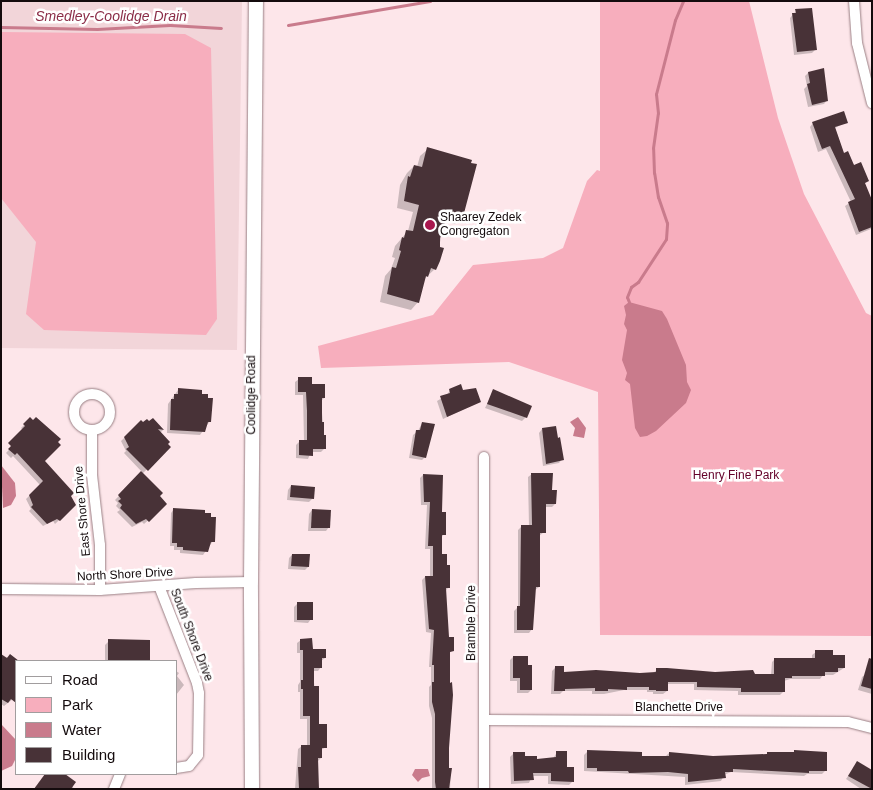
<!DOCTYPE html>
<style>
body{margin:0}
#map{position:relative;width:873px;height:790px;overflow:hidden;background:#fde6ea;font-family:Arial,sans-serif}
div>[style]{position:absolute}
.built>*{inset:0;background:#f2d5d9}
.green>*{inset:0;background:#f7aebd}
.water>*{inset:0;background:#c97b8c}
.shadow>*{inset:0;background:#0003}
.stream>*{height:3px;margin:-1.5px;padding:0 1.5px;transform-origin:1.5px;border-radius:1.5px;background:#c97b8c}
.building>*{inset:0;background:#483237}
.roads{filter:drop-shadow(0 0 1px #9a8085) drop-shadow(0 0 1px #9a8085)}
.street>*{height:10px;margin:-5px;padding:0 5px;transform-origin:5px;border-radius:5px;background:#fff}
.street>.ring{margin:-5px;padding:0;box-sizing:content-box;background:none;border:10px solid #fff;border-radius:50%}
.secondary>*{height:14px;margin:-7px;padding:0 7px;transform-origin:7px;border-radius:7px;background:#fff}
.dots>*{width:14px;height:14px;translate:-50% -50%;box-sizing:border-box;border:2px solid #fff;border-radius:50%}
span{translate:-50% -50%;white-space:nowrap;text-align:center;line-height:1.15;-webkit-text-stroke:5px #fff;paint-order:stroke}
.poi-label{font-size:12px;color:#140b0d}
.left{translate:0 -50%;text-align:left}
.street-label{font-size:12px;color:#140b0d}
.park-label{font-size:12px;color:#640129}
.water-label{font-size:14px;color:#8b2d48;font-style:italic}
.frame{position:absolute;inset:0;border:2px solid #140b0d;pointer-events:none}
.legend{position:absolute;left:15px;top:660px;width:162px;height:115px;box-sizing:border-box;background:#fff;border:1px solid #a19d9e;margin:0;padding:6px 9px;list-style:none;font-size:15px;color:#140b0d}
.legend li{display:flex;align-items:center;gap:10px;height:25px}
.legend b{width:25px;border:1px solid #a19d9e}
</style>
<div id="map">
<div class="built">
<div style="clip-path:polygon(1px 1px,242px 1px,237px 350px,1px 348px)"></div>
</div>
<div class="green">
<div style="clip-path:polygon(600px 1px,749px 1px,778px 118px,804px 194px,866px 313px,872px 316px,872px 636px,600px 635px,598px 392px,509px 362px,321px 368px,318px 346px,433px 315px,473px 265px,543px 258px,563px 248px,587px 181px,597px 170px,600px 171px)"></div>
<div style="clip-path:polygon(1px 32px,185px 34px,211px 48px,217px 319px,206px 335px,44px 330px,26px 314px,36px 242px,1px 198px)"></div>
</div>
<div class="water">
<div style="clip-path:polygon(629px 302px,662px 311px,667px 319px,686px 365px,687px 382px,691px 390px,686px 403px,656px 431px,647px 436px,640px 437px,635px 428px,630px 384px,625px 380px,627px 373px,622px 360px,627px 330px,624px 324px,626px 315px,624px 306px)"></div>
<div style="clip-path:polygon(578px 417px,586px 428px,584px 438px,573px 436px,575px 428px,570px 422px)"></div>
<div style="clip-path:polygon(1px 465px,15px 483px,16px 496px,11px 505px,3px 508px)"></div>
<div style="clip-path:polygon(1px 724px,16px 740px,16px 758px,12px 766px,1px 771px)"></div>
<div style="clip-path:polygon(415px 769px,428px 769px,430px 776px,422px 778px,418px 782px,412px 775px)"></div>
</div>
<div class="shadow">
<div style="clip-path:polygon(796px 11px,815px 50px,812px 53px,794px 55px,790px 18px)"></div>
<div style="clip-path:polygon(823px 70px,827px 100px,824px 104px,808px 107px,804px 89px,807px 86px,805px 76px,808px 73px)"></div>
<div style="clip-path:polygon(847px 122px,835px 128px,844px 154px,868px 180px,864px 184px,872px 204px,872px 232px,871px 229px,856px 235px,845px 206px,851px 202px,826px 149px,818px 152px,810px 127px,813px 123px)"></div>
<div style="clip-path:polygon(428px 149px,462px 217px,455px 224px,444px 221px,435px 269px,424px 279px,418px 302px,411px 310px,380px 302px,385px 276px,391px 269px,395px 258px,392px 257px,395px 246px,408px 231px,413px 212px,397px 208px,400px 185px,407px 173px,414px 166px,417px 167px,420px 156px)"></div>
<div style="clip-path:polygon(299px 379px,324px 398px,321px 401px,325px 448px,321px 452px,311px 452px,308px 459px,296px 458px,296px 445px,300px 441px,304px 441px,303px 395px,295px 395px,295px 382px)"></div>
<div style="clip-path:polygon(178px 390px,201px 395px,210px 421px,200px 435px,167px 433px,168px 404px)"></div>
<div style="clip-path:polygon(450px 390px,462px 392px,479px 402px,443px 419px,437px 401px,447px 395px)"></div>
<div style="clip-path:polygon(494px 390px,526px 417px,522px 421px,485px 408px)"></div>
<div style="clip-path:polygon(30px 419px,43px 461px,75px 505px,55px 524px,53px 521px,43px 526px,29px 511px,31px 509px,26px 499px,40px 485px,13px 456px,11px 458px,6px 453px,18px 440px,23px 430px,21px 428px)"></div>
<div style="clip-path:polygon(141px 422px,163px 430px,160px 433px,170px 447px,142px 474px,166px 504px,144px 524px,142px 522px,132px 527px,117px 512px,120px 510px,116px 506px,118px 503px,115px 500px,142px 472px,124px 453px,126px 451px,121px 441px)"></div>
<div style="clip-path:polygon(422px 423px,425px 457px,422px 460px,409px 458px,413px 435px,418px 431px)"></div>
<div style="clip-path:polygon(542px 429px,562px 459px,559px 463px,543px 466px,539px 433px)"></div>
<div style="clip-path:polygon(532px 474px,551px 491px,555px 504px,552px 507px,545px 507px,544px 532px,539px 536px,539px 587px,535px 590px,532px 629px,529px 633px,514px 633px,514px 611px,518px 607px,518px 530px,521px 527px,529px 527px,528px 477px)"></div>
<div style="clip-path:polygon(423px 475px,440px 513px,444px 534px,441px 538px,441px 555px,448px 588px,445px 591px,448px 639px,453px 650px,448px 654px,447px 769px,451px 769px,450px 789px,432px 789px,432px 718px,429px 706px,429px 687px,431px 685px,431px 667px,429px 667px,431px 633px,426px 632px,422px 580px,425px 577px,430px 577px,430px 549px,425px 549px,427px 505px,421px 505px,420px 478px)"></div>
<div style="clip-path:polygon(291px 486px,313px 498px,309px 502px,287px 500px,288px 490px)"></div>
<div style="clip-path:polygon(174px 509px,204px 515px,213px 541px,203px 555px,180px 553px,180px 550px,174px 550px,174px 546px,170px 546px,171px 513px)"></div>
<div style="clip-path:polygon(312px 510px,329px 527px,326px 531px,308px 531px,309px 514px)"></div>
<div style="clip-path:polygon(292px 555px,308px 567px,305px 570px,288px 569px,289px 558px)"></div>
<div style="clip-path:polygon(298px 603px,311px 619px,308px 623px,294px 622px,294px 607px)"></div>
<div style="clip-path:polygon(301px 640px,311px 651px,325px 658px,321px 661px,321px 667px,318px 671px,313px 671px,318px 726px,326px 747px,321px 750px,321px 758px,317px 762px,318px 789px,295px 789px,298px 749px,302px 746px,307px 746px,307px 719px,300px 719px,300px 692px,298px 692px,298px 685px,300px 682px,300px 653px,297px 653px,297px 643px)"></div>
<div style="clip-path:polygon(109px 641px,149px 641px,148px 661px,105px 661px,105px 645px)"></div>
<div style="clip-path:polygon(816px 652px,832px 656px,844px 668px,833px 675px,823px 675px,820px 679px,790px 679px,784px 681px,784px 691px,780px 695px,738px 695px,738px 691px,694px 690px,694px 684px,667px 684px,667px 691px,663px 694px,653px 694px,653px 692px,647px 692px,647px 690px,624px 690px,604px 694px,592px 694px,592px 691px,563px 691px,560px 694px,551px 694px,552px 671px,556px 667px,563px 673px,641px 674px,653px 673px,657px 670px,771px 675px,772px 662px,775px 659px,812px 659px,812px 655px)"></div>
<div style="clip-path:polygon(10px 656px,17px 661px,16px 700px,13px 699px,4px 706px,1px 704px,1px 660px)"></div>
<div style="clip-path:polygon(513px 657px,527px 666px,531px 690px,528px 693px,517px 693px,517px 681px,510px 681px,510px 660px)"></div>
<div style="clip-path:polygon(176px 671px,179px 673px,177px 676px,184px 685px,176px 695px)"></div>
<div style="clip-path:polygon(866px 674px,872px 675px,872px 694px,858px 690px,862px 677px)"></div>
<div style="clip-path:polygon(588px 751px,640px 757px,665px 757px,669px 753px,713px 757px,765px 756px,767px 754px,826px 770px,822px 774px,807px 774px,804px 776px,731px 772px,724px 775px,721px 781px,685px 785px,685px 777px,584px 771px,584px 755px)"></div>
<div style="clip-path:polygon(557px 752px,573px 781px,569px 785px,548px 784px,548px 776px,532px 776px,529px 783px,511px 784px,510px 757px,514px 753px,536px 760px,553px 759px)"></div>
<div style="clip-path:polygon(857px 763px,872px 789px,861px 789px,846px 779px)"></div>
<div style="clip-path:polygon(45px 774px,62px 774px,74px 782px,72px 785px,74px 789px,34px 789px)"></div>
</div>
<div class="stream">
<div style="left:288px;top:25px;width:144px;rotate:-9.6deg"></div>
<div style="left:1px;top:27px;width:96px;rotate:1.2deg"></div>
<div style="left:97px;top:29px;width:73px;rotate:-3.1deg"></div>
<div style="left:170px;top:25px;width:51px;rotate:3.4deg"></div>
<div style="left:629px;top:302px;width:5px;rotate:-112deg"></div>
<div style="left:627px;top:297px;width:11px;rotate:-68deg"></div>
<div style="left:631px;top:287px;width:9px;rotate:-36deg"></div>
<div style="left:638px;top:282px;width:51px;rotate:-56.9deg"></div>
<div style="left:666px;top:239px;width:16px;rotate:-86deg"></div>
<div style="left:667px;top:223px;width:28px;rotate:-109deg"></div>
<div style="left:658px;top:197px;width:24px;rotate:-99deg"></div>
<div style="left:654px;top:173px;width:25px;rotate:-92deg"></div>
<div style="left:653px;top:148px;width:35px;rotate:-82deg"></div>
<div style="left:658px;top:113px;width:19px;rotate:-96deg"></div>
<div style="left:656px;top:94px;width:76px;rotate:-75.6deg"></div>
<div style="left:675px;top:20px;width:21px;rotate:-67deg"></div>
</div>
<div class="building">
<div style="clip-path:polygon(812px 8px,817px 50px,797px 52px,792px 13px,796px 13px,795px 9px)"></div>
<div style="clip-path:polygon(824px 68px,828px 101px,812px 105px,807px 84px,810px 83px,808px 72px)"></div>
<div style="clip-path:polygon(844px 111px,848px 123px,835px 127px,844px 153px,848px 151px,854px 165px,861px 162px,869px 181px,865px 183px,872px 200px,872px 227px,859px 232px,848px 202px,855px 199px,830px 146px,822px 149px,812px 122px)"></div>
<div style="clip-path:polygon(427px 147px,472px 160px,471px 163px,477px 164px,463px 217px,448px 213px,440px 238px,440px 247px,444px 248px,440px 261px,436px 270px,431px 268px,428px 277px,426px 276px,419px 303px,387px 294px,392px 267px,396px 268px,401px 251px,399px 250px,402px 237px,404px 238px,406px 230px,413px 231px,419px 205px,404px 201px,408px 176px,410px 177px,414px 165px,422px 167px)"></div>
<div style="clip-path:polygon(298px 377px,312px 377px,312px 384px,325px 384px,325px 398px,322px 398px,322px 422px,324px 422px,324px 435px,326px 435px,326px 449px,313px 449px,313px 456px,299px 455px,299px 440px,307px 440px,307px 411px,306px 392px,298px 392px)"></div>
<div style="clip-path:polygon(461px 384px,463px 390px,476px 388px,481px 402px,447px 417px,440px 396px,450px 393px,449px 389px)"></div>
<div style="clip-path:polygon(178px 388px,202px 390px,202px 394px,208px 394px,208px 398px,213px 398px,211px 422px,208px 422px,205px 432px,170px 430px,171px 399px,174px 399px,174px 394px,178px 394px)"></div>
<div style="clip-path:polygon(493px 389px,532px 406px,527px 418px,487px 404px)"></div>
<div style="clip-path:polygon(30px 417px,33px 420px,36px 417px,61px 439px,58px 442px,61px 445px,45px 461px,74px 493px,71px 496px,76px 505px,60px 521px,57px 519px,47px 524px,31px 507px,33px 505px,29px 495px,43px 481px,17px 453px,15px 455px,8px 449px,11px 446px,8px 443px,25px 426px,23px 424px)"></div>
<div style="clip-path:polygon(153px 418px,164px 430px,158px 429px,170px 442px,168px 444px,171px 447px,148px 471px,126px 449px,129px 447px,124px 437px,141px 420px,143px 422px,147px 419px,149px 421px)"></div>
<div style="clip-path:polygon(422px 422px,435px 424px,426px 458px,412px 455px,416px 430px,420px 430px)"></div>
<div style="clip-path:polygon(556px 426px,558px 438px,560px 437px,564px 460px,546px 464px,542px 428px)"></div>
<div style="clip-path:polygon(141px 471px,163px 493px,160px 496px,167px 504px,149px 522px,146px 519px,136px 524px,120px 508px,122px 505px,118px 501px,121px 499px,118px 495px)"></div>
<div style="clip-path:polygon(531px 473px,553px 473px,552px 490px,557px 490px,556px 504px,546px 504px,546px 533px,540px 533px,540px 587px,536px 587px,533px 630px,517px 630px,517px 606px,520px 606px,521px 525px,532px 525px)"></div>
<div style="clip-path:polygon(423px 474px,443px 475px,442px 512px,446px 512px,446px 535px,442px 535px,442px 554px,447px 554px,447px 565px,450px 565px,450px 588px,446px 588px,449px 637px,454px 637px,454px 651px,450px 652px,450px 683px,452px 682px,453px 695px,449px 748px,449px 768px,452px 768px,449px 789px,436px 789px,435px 782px,435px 714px,432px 702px,432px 682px,434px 682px,434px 665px,432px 665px,434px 630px,429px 629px,425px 576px,433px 576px,433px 546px,428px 546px,430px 502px,424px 502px)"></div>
<div style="clip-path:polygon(291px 485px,315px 487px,314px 499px,290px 497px)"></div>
<div style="clip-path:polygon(173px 508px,205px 510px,205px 513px,211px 513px,211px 517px,216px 517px,215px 542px,211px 542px,208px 552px,183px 550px,183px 547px,177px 547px,177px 543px,172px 543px)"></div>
<div style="clip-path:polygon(312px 509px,331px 510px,330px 528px,311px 528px)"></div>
<div style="clip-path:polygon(292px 554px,310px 554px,309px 567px,291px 566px)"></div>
<div style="clip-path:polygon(297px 602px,313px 602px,313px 620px,297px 620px)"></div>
<div style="clip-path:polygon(312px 638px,313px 649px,326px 649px,326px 658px,322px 658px,322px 668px,314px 668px,314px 686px,319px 686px,319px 724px,327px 724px,327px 748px,322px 748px,322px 758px,318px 758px,319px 789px,299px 789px,298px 767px,301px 767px,301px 745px,310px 745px,310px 716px,303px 716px,303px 689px,301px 689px,301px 680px,303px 680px,303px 650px,300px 650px,300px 639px)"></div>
<div style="clip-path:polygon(108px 639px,150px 640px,150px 661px,108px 661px)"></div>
<div style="clip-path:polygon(815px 650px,833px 650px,833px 655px,845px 655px,845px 668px,838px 668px,838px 672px,825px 672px,825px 676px,792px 676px,792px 678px,785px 678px,785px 692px,741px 692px,741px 688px,697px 687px,697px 682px,668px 682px,668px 691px,656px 691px,656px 690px,649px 690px,649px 687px,627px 687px,627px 690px,608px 689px,608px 691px,595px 691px,595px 688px,565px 689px,565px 691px,554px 691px,555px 666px,564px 666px,564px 672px,596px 670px,640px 673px,656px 672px,656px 668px,667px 668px,715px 672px,753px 670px,755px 674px,774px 674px,774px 658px,815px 658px)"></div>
<div style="clip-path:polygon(1px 654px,7px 658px,10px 654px,19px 661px,16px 661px,16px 703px,11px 699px,8px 703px,1px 699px)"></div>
<div style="clip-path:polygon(513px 656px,528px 656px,528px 665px,532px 665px,532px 690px,520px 690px,520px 678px,513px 678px)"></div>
<div style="clip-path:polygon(869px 658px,872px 659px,872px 689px,861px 686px)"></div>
<div style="clip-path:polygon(587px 750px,642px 752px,642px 756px,669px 756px,669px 752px,713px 756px,767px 754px,767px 752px,794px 752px,794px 750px,827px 752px,827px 771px,809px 771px,809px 773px,733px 769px,733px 772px,725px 772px,726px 778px,688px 782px,688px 774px,668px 772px,629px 773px,628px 771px,597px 771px,597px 768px,587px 768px)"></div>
<div style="clip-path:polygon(556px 751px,567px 751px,567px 767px,574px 767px,574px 782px,551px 781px,551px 773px,533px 773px,534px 780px,514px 781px,513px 752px,525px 752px,525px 756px,537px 756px,537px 759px,556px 757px)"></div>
<div style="clip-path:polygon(857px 761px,872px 770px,872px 789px,848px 776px)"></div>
<div style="clip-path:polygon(45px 774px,65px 774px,76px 782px,71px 789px,34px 789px)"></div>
</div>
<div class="roads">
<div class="street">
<div style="left:854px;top:1px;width:42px;rotate:85.9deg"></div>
<div style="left:857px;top:43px;width:62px;rotate:76deg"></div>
<div class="ring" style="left:74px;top:394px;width:26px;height:26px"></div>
<div style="left:92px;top:430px;width:45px;rotate:90deg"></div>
<div style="left:92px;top:475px;width:70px;rotate:83.5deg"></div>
<div style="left:100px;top:545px;width:45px;rotate:90deg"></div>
<div style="left:159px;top:586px;width:104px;rotate:68.6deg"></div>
<div style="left:197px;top:683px;width:10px;rotate:79deg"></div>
<div style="left:199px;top:693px;width:62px;rotate:90.9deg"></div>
<div style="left:198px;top:755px;width:14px;rotate:129deg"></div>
<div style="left:189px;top:766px;width:13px;rotate:171deg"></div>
<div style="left:1px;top:589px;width:99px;rotate:0.6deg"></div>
<div style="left:100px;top:590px;width:96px;rotate:-4.2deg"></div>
<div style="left:196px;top:583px;width:55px;rotate:-1deg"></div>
<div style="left:485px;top:720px;width:363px;rotate:0.3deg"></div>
<div style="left:848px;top:722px;width:25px;rotate:14deg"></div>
<div style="left:114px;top:789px;width:16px;rotate:-68deg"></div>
<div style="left:484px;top:789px;width:332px;rotate:-90deg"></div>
</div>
<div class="secondary">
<div style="left:252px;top:789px;width:207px;rotate:-90.3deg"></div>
<div style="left:251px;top:582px;width:581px;rotate:-89.51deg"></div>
</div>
</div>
<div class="dots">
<div style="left:430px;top:225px;background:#a9174e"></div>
</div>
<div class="poi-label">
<span class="left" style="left:440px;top:225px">Shaarey Zedek<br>Congregaton</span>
</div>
<div class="street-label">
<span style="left:252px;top:395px;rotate:-90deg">Coolidge Road</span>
<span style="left:83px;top:511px;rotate:-95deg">East Shore Drive</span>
<span style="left:125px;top:575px;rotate:-3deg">North Shore Drive</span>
<span style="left:472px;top:623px;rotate:-90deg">Bramble Drive</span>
<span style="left:191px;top:635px;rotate:69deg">South Shore Drive</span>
<span style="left:679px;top:708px">Blanchette Drive</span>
</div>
<div class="park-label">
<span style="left:736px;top:476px">Henry Fine Park</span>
</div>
<div class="water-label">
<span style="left:111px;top:16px">Smedley-Coolidge Drain</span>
</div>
<div class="frame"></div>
<ul class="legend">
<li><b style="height:6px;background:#fff"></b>Road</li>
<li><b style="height:14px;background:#f7aebd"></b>Park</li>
<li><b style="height:14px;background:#c97b8c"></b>Water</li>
<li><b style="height:14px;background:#483237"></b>Building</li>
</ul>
</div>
